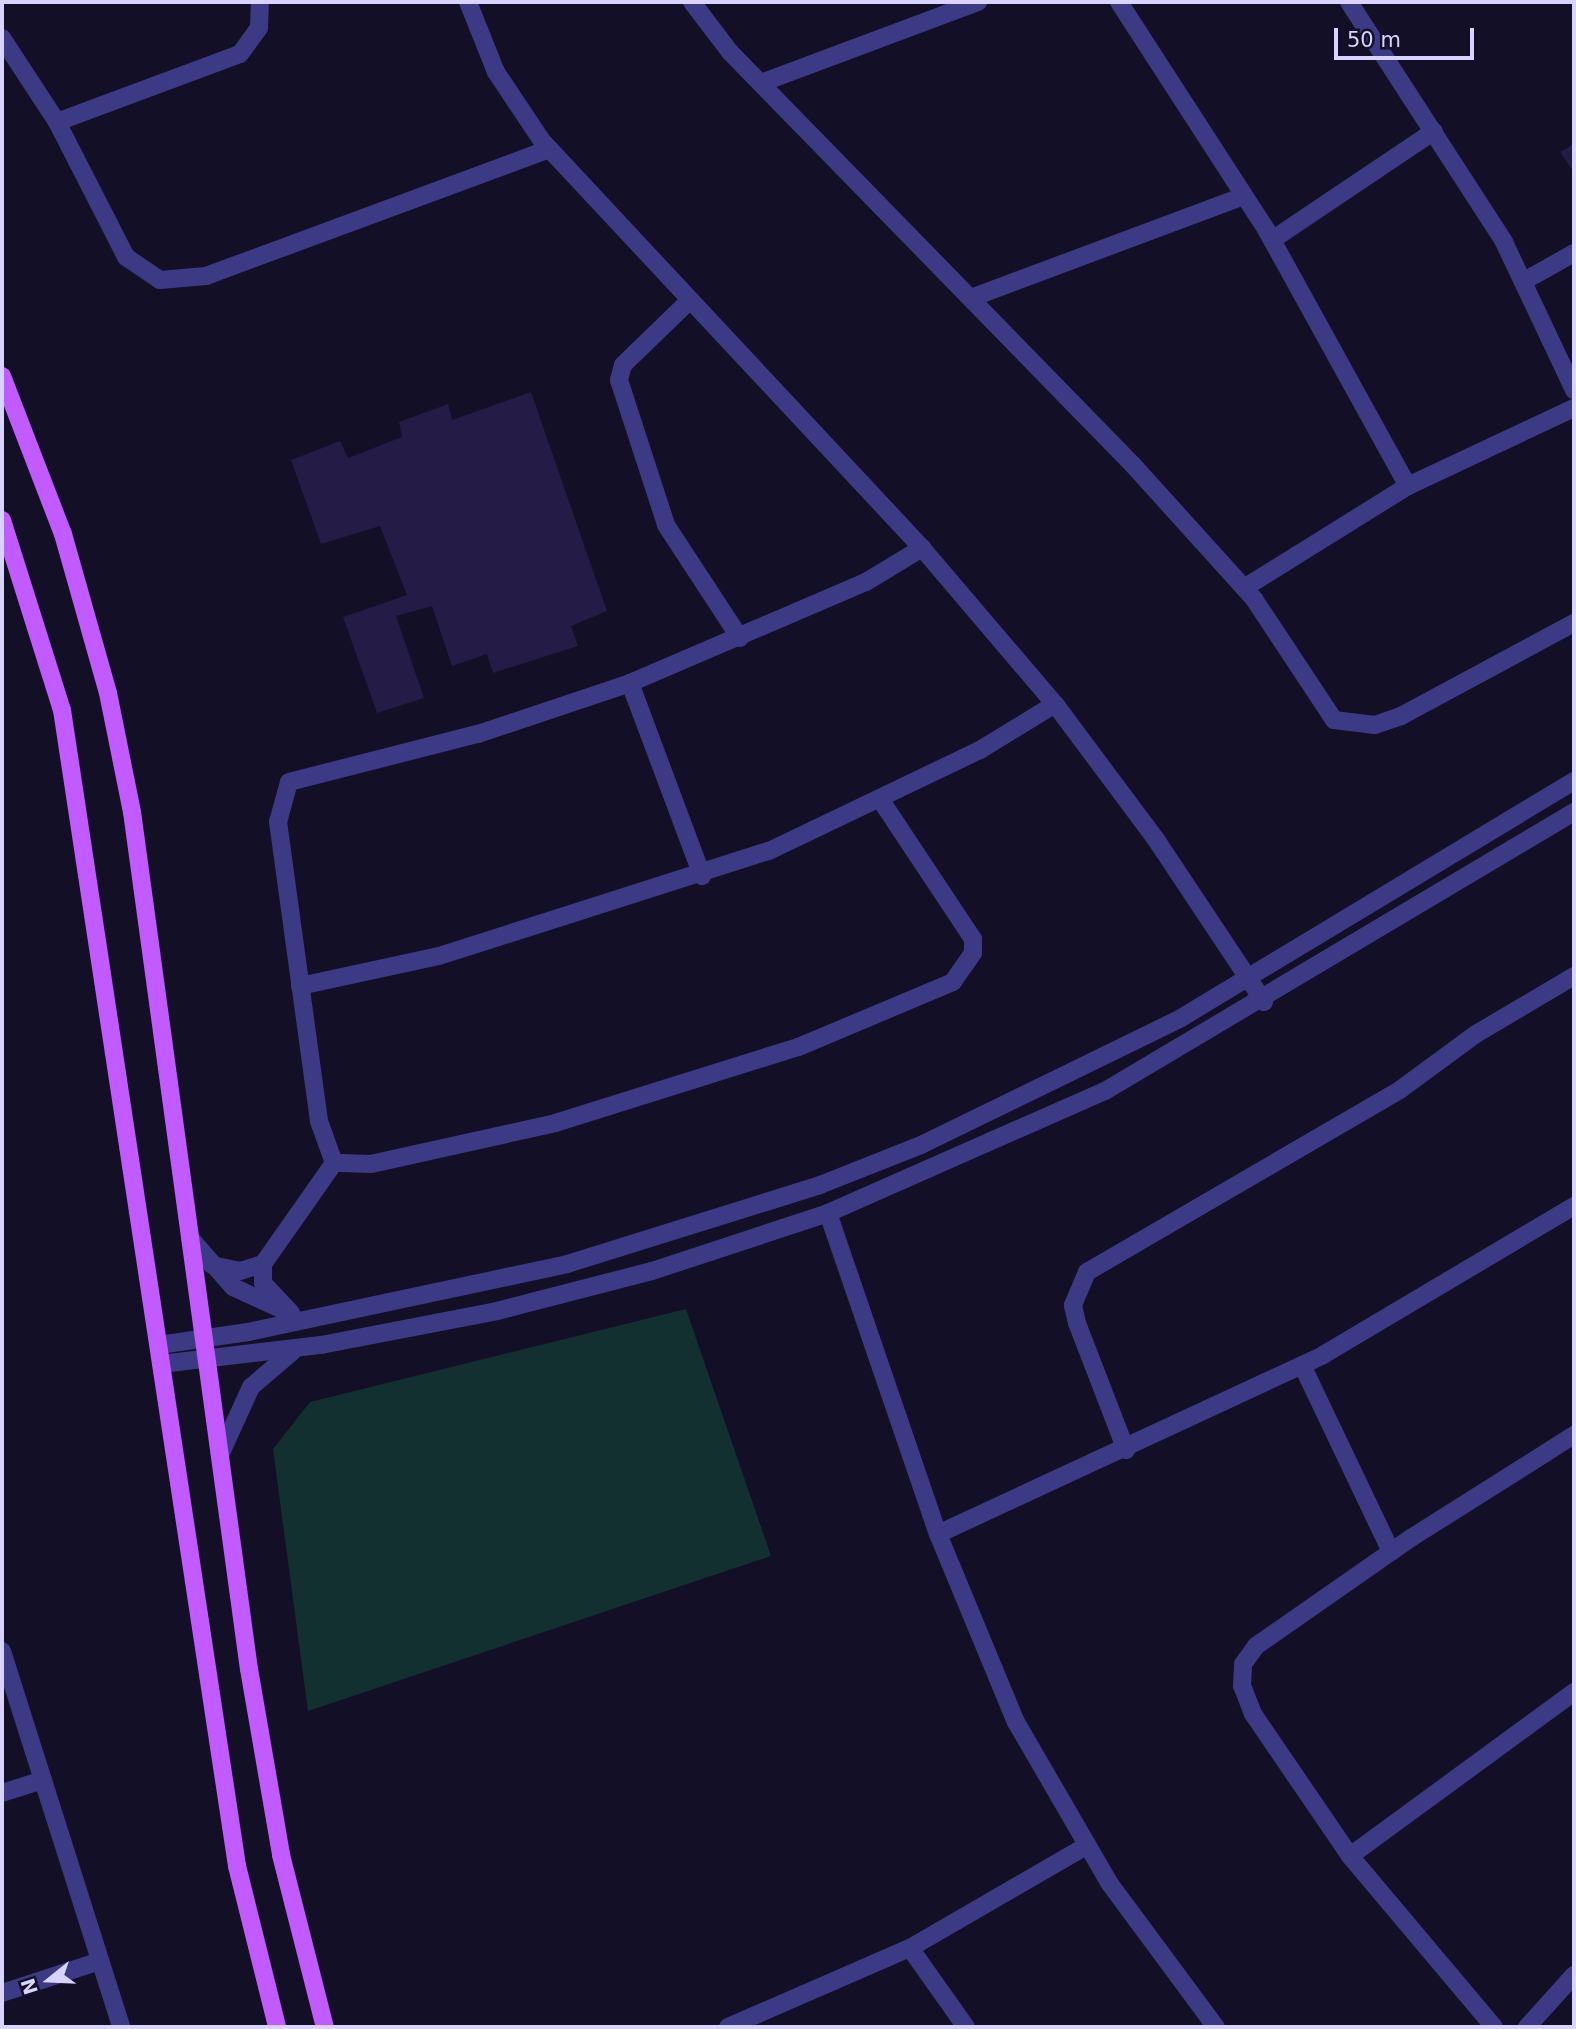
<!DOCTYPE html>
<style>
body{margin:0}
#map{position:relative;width:1576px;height:2029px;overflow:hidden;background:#130f26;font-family:"DejaVu Sans",sans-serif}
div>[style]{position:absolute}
.green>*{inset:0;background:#12302f}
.building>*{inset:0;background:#241b47}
.minor>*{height:18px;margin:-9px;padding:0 9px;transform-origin:9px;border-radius:9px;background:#3d3a85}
.major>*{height:18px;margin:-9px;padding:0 9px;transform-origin:9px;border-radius:9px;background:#c25bff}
span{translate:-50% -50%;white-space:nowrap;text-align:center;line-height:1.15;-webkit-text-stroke:7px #130f26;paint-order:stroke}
.frame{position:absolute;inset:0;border:4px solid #d9d4ff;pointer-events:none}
.north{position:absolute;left:14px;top:1945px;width:70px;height:70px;-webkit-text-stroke:5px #130f26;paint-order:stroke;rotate:252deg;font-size:19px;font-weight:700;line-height:28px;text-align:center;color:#d9d4ff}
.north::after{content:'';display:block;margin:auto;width:24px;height:32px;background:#d9d4ff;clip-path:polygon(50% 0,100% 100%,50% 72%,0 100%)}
.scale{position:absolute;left:1334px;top:28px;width:140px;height:32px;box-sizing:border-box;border:4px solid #d9d4ff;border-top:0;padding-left:9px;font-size:21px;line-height:24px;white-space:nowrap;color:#d9d4ff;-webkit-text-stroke:5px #130f26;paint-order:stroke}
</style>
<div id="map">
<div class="green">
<div style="clip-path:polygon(686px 1309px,771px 1556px,308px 1711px,273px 1449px,310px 1402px)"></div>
</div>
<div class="building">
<div style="clip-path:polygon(1574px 144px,1574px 172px,1560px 152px)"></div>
<div style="clip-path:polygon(531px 392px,607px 611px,571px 626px,578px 646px,493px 673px,487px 654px,452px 666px,432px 606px,396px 616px,424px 698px,377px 713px,343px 617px,407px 595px,380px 526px,321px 544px,291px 460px,340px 441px,348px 458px,402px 437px,399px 422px,448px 404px,452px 420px)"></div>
</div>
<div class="minor">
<div style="left:468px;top:2px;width:75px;rotate:68.2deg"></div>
<div style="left:496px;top:72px;width:83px;rotate:56.3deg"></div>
<div style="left:542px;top:141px;width:557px;rotate:46.96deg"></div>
<div style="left:922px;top:548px;width:205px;rotate:49.6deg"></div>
<div style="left:1055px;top:704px;width:167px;rotate:53.3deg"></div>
<div style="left:1155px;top:838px;width:197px;rotate:56.4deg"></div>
<div style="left:692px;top:2px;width:63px;rotate:52.8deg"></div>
<div style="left:730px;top:52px;width:577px;rotate:45.7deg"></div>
<div style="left:1133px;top:465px;width:181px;rotate:47.9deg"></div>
<div style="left:1254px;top:599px;width:145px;rotate:56.5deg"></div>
<div style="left:1334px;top:720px;width:41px;rotate:7deg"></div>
<div style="left:1375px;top:725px;width:28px;rotate:-19deg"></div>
<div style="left:1401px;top:716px;width:196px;rotate:-28.3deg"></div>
<div style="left:1119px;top:2px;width:273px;rotate:57.1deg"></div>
<div style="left:1267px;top:231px;width:291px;rotate:61.1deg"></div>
<div style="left:1349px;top:2px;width:286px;rotate:57.1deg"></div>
<div style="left:1504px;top:242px;width:164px;rotate:64.7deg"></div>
<div style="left:2px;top:38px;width:100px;rotate:56.8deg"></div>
<div style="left:57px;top:122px;width:152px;rotate:62.9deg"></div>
<div style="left:126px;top:257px;width:41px;rotate:34.1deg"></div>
<div style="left:160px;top:280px;width:46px;rotate:-5deg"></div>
<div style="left:206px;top:276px;width:366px;rotate:-20.3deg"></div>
<div style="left:761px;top:83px;width:232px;rotate:-20.5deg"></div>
<div style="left:57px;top:122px;width:195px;rotate:-20.4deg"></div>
<div style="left:240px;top:54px;width:32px;rotate:-54deg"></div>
<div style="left:259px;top:28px;width:26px;rotate:-88deg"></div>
<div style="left:1272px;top:240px;width:195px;rotate:-33.9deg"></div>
<div style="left:1524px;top:281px;width:57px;rotate:-29.2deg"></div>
<div style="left:971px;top:298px;width:291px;rotate:-20.5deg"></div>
<div style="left:689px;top:301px;width:92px;rotate:135.9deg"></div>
<div style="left:623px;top:365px;width:16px;rotate:105deg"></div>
<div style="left:619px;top:380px;width:152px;rotate:72deg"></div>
<div style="left:666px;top:525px;width:135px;rotate:56.8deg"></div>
<div style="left:1244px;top:588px;width:193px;rotate:-31.9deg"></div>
<div style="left:1408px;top:486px;width:183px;rotate:-25.2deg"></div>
<div style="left:630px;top:683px;width:206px;rotate:69.5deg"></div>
<div style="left:880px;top:799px;width:168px;rotate:56.4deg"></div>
<div style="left:973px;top:939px;width:14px;rotate:90deg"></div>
<div style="left:973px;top:953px;width:35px;rotate:125deg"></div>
<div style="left:953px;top:982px;width:168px;rotate:157.2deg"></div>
<div style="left:798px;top:1047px;width:254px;rotate:162.6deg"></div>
<div style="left:556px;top:1123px;width:189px;rotate:167.5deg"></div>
<div style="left:371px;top:1164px;width:37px;rotate:-178deg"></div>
<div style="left:334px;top:1163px;width:45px;rotate:-109.7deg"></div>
<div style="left:319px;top:1121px;width:302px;rotate:-97.8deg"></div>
<div style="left:278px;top:822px;width:41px;rotate:-74.6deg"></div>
<div style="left:289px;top:782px;width:195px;rotate:-14.3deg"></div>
<div style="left:478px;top:734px;width:160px;rotate:-18.5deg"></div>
<div style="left:630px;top:683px;width:257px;rotate:-23.2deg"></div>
<div style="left:866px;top:582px;width:66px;rotate:-31.3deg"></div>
<div style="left:300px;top:986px;width:142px;rotate:-12.2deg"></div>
<div style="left:439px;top:956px;width:346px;rotate:-17.7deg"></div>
<div style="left:769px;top:851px;width:234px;rotate:-25.6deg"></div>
<div style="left:980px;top:750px;width:88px;rotate:-31.5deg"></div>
<div style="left:828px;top:1213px;width:339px;rotate:71.1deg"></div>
<div style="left:938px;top:1534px;width:204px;rotate:67.5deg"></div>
<div style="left:1016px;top:1722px;width:187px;rotate:59.9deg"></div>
<div style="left:1110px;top:1884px;width:178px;rotate:53.5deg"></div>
<div style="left:190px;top:1238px;width:65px;rotate:48.7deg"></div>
<div style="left:233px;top:1287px;width:60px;rotate:24.8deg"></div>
<div style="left:212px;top:1265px;width:29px;rotate:12deg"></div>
<div style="left:240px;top:1271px;width:24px;rotate:-17deg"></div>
<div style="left:291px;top:1313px;width:41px;rotate:-133deg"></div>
<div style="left:263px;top:1283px;width:19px;rotate:-90deg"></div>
<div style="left:263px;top:1264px;width:123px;rotate:-54.9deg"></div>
<div style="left:159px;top:1345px;width:90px;rotate:-8.3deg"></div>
<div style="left:248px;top:1332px;width:326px;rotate:-12deg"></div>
<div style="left:567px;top:1264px;width:265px;rotate:-17.3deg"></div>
<div style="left:820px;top:1185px;width:109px;rotate:-21.6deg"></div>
<div style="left:921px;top:1145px;width:289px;rotate:-26deg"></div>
<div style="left:1181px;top:1018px;width:459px;rotate:-31.1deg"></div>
<div style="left:161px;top:1364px;width:161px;rotate:-6.8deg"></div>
<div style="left:321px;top:1345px;width:179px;rotate:-10.9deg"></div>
<div style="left:497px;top:1311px;width:160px;rotate:-14.5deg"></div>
<div style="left:652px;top:1271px;width:185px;rotate:-18.2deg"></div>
<div style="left:828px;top:1213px;width:303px;rotate:-23.8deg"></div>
<div style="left:1105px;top:1091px;width:546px;rotate:-30.75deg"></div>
<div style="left:1302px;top:1365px;width:207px;rotate:64.5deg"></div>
<div style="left:1126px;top:1450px;width:136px;rotate:-111.1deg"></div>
<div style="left:1077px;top:1323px;width:18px;rotate:-103deg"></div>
<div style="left:1073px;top:1305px;width:36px;rotate:-67deg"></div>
<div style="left:1087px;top:1272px;width:363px;rotate:-30.2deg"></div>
<div style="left:1401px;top:1089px;width:93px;rotate:-36.3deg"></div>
<div style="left:1476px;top:1034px;width:114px;rotate:-30.6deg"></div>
<div style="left:220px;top:1455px;width:75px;rotate:-65.5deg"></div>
<div style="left:251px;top:1387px;width:54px;rotate:-40.5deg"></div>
<div style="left:938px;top:1534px;width:425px;rotate:-24.9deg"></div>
<div style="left:1323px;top:1355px;width:292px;rotate:-30.7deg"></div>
<div style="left:2px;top:1651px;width:394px;rotate:72.4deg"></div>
<div style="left:2px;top:1793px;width:43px;rotate:-17.6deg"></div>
<div style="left:1350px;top:1856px;width:278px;rotate:-36.2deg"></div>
<div style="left:910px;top:1948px;width:97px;rotate:54.7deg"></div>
<div style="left:2px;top:1993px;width:103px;rotate:-18.1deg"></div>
<div style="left:728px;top:2027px;width:198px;rotate:-23.5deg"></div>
<div style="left:910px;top:1948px;width:203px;rotate:-30.1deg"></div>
<div style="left:1494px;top:2027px;width:224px;rotate:-130.1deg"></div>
<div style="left:1350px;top:1856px;width:172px;rotate:-124.3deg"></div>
<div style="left:1253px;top:1714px;width:30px;rotate:-111deg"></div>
<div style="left:1242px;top:1686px;width:22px;rotate:-87deg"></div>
<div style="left:1243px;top:1664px;width:22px;rotate:-54deg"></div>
<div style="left:1256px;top:1646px;width:189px;rotate:-34.9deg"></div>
<div style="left:1411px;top:1538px;width:193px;rotate:-32.3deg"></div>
<div style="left:1527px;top:2027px;width:70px;rotate:-47.9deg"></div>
</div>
<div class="major">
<div style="left:2px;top:376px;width:169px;rotate:68.9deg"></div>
<div style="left:63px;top:534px;width:165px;rotate:74.2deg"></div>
<div style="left:108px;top:693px;width:121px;rotate:78.6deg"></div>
<div style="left:132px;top:812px;width:865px;rotate:82.23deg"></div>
<div style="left:249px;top:1669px;width:189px;rotate:80.2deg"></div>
<div style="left:281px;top:1855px;width:178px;rotate:75.7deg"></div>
<div style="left:2px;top:520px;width:199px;rotate:72.5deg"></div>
<div style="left:62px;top:710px;width:1169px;rotate:81.39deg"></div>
<div style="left:237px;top:1866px;width:166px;rotate:76deg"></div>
</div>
<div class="frame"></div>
<div class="north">N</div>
<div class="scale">50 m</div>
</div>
